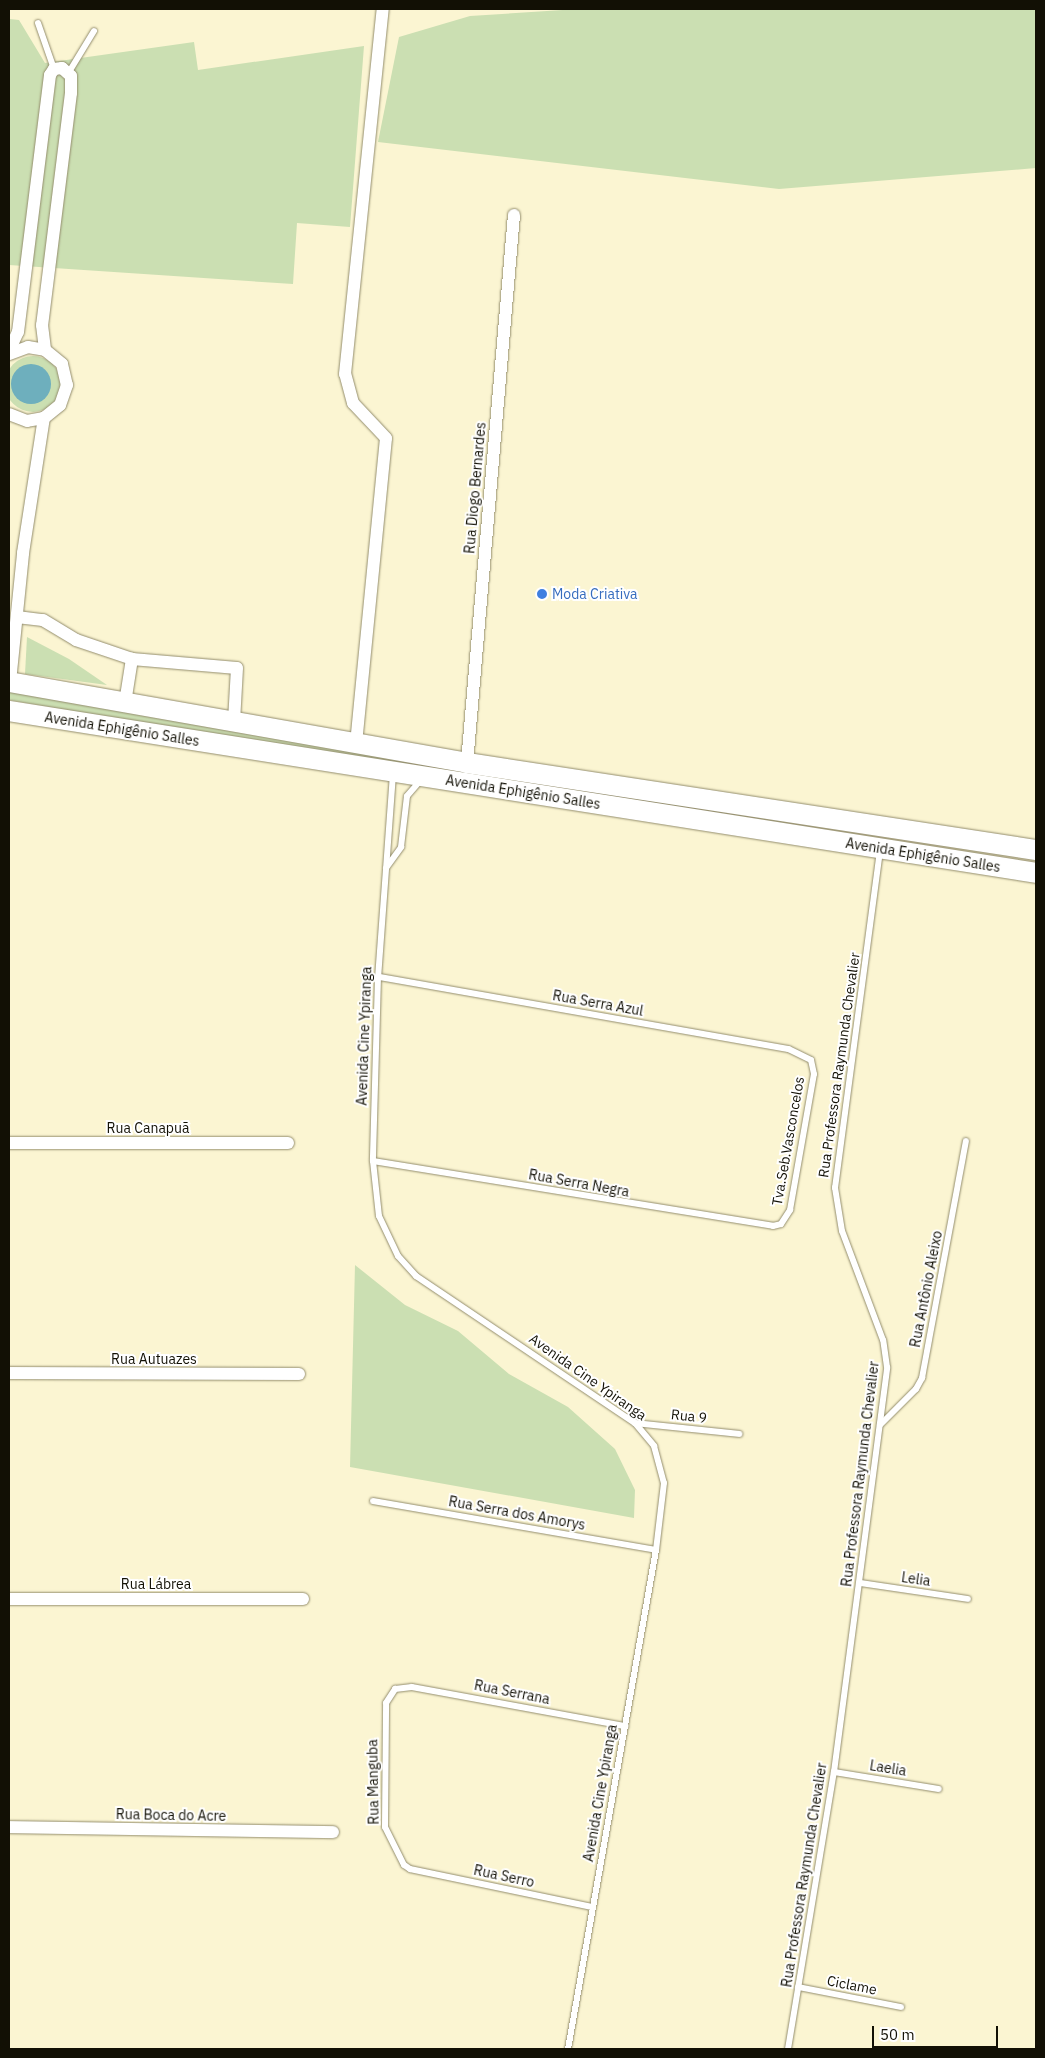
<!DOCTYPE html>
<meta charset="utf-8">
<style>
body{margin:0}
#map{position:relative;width:1045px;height:2058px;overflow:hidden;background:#fbf5d2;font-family:"IBM Plex Sans",sans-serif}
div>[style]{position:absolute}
.green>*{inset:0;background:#cbdfb2}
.round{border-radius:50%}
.water>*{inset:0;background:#6eafbd}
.roads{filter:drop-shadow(0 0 1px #938d6d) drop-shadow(0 0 1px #938d6d)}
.lane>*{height:6px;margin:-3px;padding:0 3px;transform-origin:3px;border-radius:3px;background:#fff}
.street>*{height:12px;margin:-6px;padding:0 6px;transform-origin:6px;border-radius:6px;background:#fff}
.primary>*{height:20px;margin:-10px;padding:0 10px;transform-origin:10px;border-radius:10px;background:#fff}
.dots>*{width:14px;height:14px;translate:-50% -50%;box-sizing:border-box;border:2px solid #fff;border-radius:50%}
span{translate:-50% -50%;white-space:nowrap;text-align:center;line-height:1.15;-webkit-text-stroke:4px #fff;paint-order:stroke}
.street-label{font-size:14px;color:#121005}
.shop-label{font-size:14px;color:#366cbe}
.left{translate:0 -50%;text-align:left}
.frame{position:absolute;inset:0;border:10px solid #121005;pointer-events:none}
.scale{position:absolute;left:872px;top:2026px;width:126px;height:22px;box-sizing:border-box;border:2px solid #121005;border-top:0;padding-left:6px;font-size:15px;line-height:18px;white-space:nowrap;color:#121005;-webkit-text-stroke:4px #fff;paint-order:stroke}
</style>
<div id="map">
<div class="green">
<div style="clip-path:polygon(578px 9px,1036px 9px,1036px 168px,779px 189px,378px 142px,399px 37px,470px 16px)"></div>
<div style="clip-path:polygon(9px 19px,19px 20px,45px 63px,194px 42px,198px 70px,364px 46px,350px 227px,297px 223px,293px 284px,9px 265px)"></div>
<div class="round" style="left:5px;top:356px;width:56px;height:56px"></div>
<div style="clip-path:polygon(27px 637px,69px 659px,107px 685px,25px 674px)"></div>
<div style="clip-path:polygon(9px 687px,413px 758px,409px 771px,9px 700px)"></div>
<div style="clip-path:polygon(355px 1265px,405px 1305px,458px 1331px,509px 1374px,568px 1407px,615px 1449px,635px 1490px,634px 1518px,350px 1467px)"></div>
</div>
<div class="water">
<div class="round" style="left:11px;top:364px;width:40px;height:40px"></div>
</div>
<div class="roads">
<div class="lane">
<div style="left:38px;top:23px;width:49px;rotate:70.8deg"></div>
<div style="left:69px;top:72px;width:48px;rotate:-58.6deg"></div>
<div style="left:393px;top:774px;width:204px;rotate:94.2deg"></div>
<div style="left:378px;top:977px;width:184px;rotate:91.6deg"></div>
<div style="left:373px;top:1161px;width:55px;rotate:83.8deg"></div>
<div style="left:379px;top:1216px;width:44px;rotate:64.6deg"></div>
<div style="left:398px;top:1256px;width:27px;rotate:48deg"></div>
<div style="left:416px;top:1276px;width:264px;rotate:33.9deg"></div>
<div style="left:635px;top:1423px;width:30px;rotate:50deg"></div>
<div style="left:654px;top:1446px;width:38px;rotate:75deg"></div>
<div style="left:664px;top:1483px;width:67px;rotate:96.8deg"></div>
<div style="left:656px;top:1550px;width:507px;rotate:100deg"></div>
<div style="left:386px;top:868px;width:26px;rotate:-54deg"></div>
<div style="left:401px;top:847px;width:51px;rotate:-83.3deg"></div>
<div style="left:407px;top:796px;width:20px;rotate:-49deg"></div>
<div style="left:373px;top:1161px;width:405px;rotate:9.2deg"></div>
<div style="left:773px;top:1226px;width:8px;rotate:-14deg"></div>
<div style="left:781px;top:1224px;width:17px;rotate:-57deg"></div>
<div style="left:790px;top:1210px;width:138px;rotate:-80deg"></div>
<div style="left:814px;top:1074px;width:14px;rotate:-102deg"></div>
<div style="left:811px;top:1060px;width:25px;rotate:-154deg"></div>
<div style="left:788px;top:1049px;width:416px;rotate:-170deg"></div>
<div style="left:635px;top:1423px;width:105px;rotate:6deg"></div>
<div style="left:880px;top:1425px;width:51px;rotate:-45deg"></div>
<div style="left:916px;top:1389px;width:13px;rotate:-61deg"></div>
<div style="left:922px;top:1378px;width:241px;rotate:-79.5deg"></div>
<div style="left:373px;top:1501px;width:287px;rotate:9.8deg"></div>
<div style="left:860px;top:1583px;width:109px;rotate:8.4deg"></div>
<div style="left:834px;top:1772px;width:106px;rotate:9.2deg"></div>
<div style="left:592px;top:1907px;width:186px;rotate:-168.2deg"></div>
<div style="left:410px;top:1869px;width:7px;rotate:-146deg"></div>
<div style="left:404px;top:1865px;width:42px;rotate:-116.6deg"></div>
<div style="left:385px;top:1827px;width:124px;rotate:-89.5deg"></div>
<div style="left:386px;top:1703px;width:17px;rotate:-57deg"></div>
<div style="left:395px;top:1689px;width:17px;rotate:-7deg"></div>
<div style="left:412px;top:1687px;width:217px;rotate:10.4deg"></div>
<div style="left:798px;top:1987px;width:105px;rotate:11deg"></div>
<div style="left:788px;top:2049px;width:281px;rotate:-80.6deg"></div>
<div style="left:834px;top:1772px;width:408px;rotate:-82.5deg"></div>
<div style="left:887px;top:1367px;width:27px;rotate:-98deg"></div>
<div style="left:883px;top:1340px;width:116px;rotate:-110.6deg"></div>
<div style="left:842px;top:1231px;width:44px;rotate:-99.2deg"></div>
<div style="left:835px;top:1188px;width:339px;rotate:-82.4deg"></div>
</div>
<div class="street">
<div style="left:9px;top:351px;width:21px;rotate:-65deg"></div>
<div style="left:18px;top:332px;width:259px;rotate:-82.9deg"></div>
<div style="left:50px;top:75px;width:7px;rotate:-56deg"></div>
<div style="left:54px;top:69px;width:8px;rotate:-7deg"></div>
<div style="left:62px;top:68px;width:12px;rotate:42deg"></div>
<div style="left:71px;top:76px;width:17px;rotate:90deg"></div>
<div style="left:71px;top:93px;width:234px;rotate:97.1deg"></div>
<div style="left:42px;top:325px;width:25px;rotate:83deg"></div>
<div style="left:9px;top:354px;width:20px;rotate:-20deg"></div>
<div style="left:28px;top:347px;width:17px;rotate:10deg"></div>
<div style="left:45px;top:350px;width:22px;rotate:39deg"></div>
<div style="left:62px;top:364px;width:22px;rotate:77deg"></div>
<div style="left:67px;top:385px;width:21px;rotate:109deg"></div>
<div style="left:60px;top:405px;width:21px;rotate:141deg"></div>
<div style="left:44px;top:418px;width:17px;rotate:170deg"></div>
<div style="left:27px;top:421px;width:19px;rotate:-159deg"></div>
<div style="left:17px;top:617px;width:26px;rotate:7deg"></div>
<div style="left:43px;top:620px;width:39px;rotate:31deg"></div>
<div style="left:76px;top:640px;width:59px;rotate:18.7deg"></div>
<div style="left:132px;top:659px;width:105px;rotate:4.9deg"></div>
<div style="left:237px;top:668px;width:54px;rotate:93.2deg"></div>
<div style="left:10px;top:682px;width:130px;rotate:-84.2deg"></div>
<div style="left:23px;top:553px;width:137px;rotate:-81.2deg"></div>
<div style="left:125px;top:703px;width:45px;rotate:-81deg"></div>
<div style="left:356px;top:744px;width:307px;rotate:-84.4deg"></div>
<div style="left:386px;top:438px;width:48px;rotate:-133.3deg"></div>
<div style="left:353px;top:403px;width:30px;rotate:-105deg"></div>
<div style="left:345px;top:374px;width:367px;rotate:-84.1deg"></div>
<div style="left:467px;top:763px;width:550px;rotate:-85.1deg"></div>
<div style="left:9px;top:1143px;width:279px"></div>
<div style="left:9px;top:1373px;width:290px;rotate:0.2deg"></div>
<div style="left:9px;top:1599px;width:294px"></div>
<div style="left:9px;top:1827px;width:324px;rotate:0.9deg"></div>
</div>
<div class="primary">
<div style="left:9px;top:682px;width:465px;rotate:10deg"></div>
<div style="left:467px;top:763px;width:576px;rotate:8.69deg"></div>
<div style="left:9px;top:711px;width:1040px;rotate:8.96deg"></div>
</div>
</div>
<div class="dots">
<div style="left:542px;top:594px;background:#3f7fe0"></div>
</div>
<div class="street-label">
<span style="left:475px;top:488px;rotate:-85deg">Rua Diogo Bernardes</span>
<span style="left:122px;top:729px;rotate:9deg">Avenida Ephigênio Salles</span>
<span style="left:523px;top:792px;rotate:9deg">Avenida Ephigênio Salles</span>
<span style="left:923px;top:855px;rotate:9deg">Avenida Ephigênio Salles</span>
<span style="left:598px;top:1003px;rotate:10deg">Rua Serra Azul</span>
<span style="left:364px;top:1036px;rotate:-88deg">Avenida Cine Ypiranga</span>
<span style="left:839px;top:1065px;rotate:-82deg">Rua Professora Raymunda Chevalier</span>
<span style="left:148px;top:1128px">Rua Canapuã</span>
<span style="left:788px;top:1141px;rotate:-80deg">Tva.Seb.Vasconcelos</span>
<span style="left:579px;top:1183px;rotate:10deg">Rua Serra Negra</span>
<span style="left:926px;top:1289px;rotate:-79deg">Rua Antônio Aleixo</span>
<span style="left:154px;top:1359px">Rua Autuazes</span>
<span style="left:588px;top:1377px;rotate:35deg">Avenida Cine Ypiranga</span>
<span style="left:689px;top:1416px;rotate:6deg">Rua 9</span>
<span style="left:860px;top:1474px;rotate:-83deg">Rua Professora Raymunda Chevalier</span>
<span style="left:517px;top:1513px;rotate:10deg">Rua Serra dos Amorys</span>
<span style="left:916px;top:1579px;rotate:8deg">Lelia</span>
<span style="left:156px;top:1584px">Rua Lábrea</span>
<span style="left:512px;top:1692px;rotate:11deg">Rua Serrana</span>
<span style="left:888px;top:1768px;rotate:9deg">Laelia</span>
<span style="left:373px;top:1782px;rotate:-91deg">Rua Manguba</span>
<span style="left:600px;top:1793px;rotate:-80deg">Avenida Cine Ypiranga</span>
<span style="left:171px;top:1815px;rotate:1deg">Rua Boca do Acre</span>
<span style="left:804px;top:1875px;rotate:-81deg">Rua Professora Raymunda Chevalier</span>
<span style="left:504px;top:1876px;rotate:12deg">Rua Serro</span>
<span style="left:852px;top:1985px;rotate:11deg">Ciclame</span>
</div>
<div class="shop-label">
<span class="left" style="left:552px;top:594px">Moda Criativa</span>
</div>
<div class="frame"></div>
<div class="scale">50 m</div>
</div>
